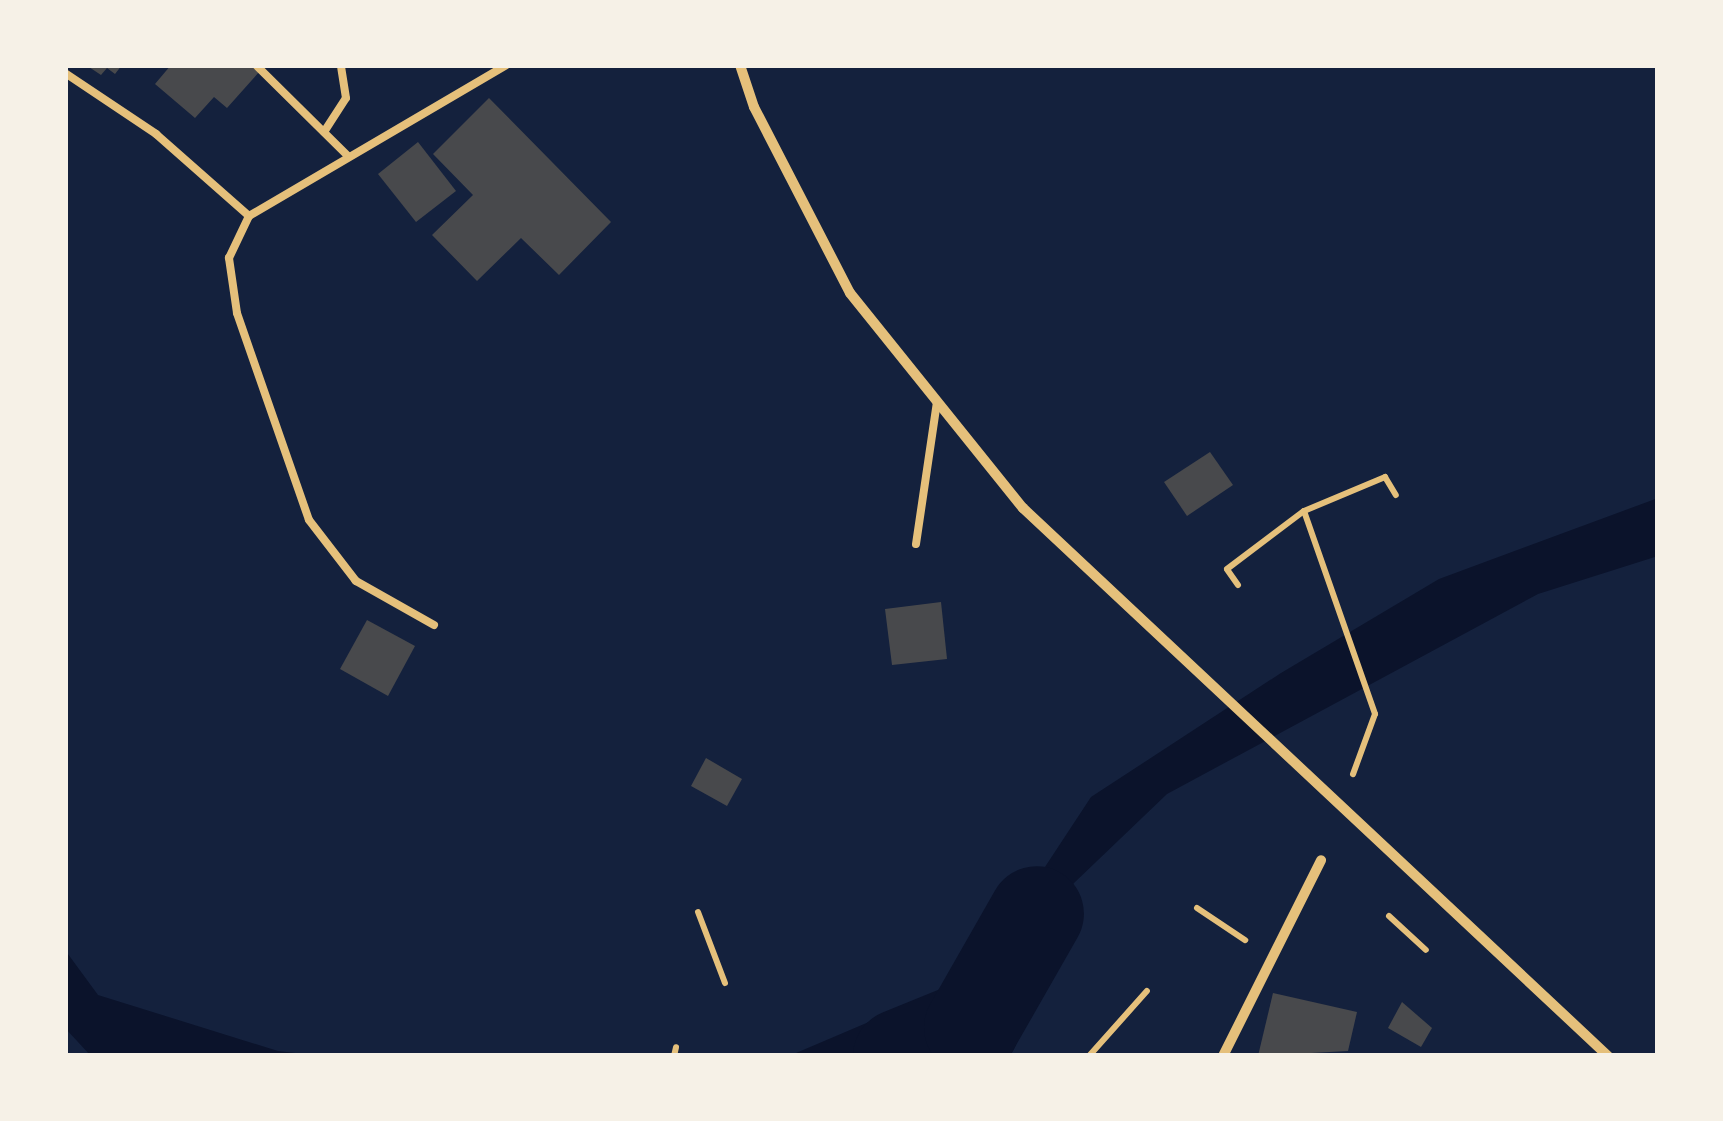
<!DOCTYPE html>
<style>
body{margin:0}
#map{position:relative;width:1723px;height:1121px;overflow:hidden;background:#14213d;font-family:Barlow,sans-serif}
div>[style]{position:absolute}
.water>*{inset:0;background:#0b132b}
.river>*{height:95px;margin:-47.5px;padding:0 47.5px;transform-origin:47.5px;border-radius:47.5px;background:#0b132b}
.building>*{inset:0;background:#48494c}
.path>*{height:6px;margin:-3px;padding:0 3px;transform-origin:3px;border-radius:3px;background:#e5c07b}
.service>*{height:8px;margin:-4px;padding:0 4px;transform-origin:4px;border-radius:4px;background:#e5c07b}
.minor>*{height:10px;margin:-5px;padding:0 5px;transform-origin:5px;border-radius:5px;background:#e5c07b}
span{translate:-50% -50%;white-space:nowrap;text-align:center;line-height:1.15;-webkit-text-stroke:10px #f6f1e7;paint-order:stroke}
.frame{position:absolute;inset:0;border:68px solid #f6f1e7;pointer-events:none}
</style>
<div id="map">
<div class="water">
<div style="clip-path:polygon(1658px 498px,1658px 556px,1538px 594px,1167px 794px,1074px 883px,992px 1016px,901px 1056px,789px 1056px,972px 978px,1091px 797px,1281px 673px,1439px 579px)"></div>
<div style="clip-path:polygon(65px 950px,98px 995px,278px 1051px,321px 1056px,91px 1056px,65px 1028px)"></div>
</div>
<div class="river">
<div style="left:900px;top:1056px;width:77px;rotate:-22.2deg"></div>
<div style="left:971px;top:1027px;width:131px;rotate:-60.3deg"></div>
</div>
<div class="building">
<div style="clip-path:polygon(86px 65px,122px 65px,115px 74px,107px 68px,101px 75px)"></div>
<div style="clip-path:polygon(171px 65px,251px 65px,259px 72px,227px 108px,214px 97px,195px 118px,155px 84px)"></div>
<div style="clip-path:polygon(489px 98px,611px 222px,559px 275px,521px 238px,477px 281px,432px 235px,473px 195px,433px 154px)"></div>
<div style="clip-path:polygon(418px 142px,456px 191px,416px 222px,378px 174px)"></div>
<div style="clip-path:polygon(1210px 452px,1233px 485px,1187px 516px,1164px 482px)"></div>
<div style="clip-path:polygon(941px 602px,947px 659px,892px 665px,885px 609px)"></div>
<div style="clip-path:polygon(367px 620px,415px 646px,388px 696px,340px 669px)"></div>
<div style="clip-path:polygon(706px 758px,742px 779px,727px 806px,691px 786px)"></div>
<div style="clip-path:polygon(1273px 993px,1357px 1012px,1348px 1051px,1258px 1056px)"></div>
<div style="clip-path:polygon(1402px 1002px,1432px 1028px,1421px 1047px,1388px 1028px)"></div>
</div>
<div class="path">
<div style="left:1304px;top:511px;width:215px;rotate:70.7deg"></div>
<div style="left:1375px;top:714px;width:64px;rotate:110.1deg"></div>
<div style="left:1238px;top:585px;width:19px;rotate:-125deg"></div>
<div style="left:1227px;top:569px;width:96px;rotate:-37deg"></div>
<div style="left:1304px;top:511px;width:88px;rotate:-22.8deg"></div>
<div style="left:1385px;top:477px;width:21px;rotate:59deg"></div>
<div style="left:1197px;top:908px;width:58px;rotate:33.7deg"></div>
<div style="left:698px;top:912px;width:76px;rotate:69.2deg"></div>
<div style="left:1389px;top:916px;width:50px;rotate:42.6deg"></div>
<div style="left:674px;top:1056px;width:9px;rotate:-77deg"></div>
<div style="left:1089px;top:1056px;width:87px;rotate:-48.3deg"></div>
</div>
<div class="service">
<div style="left:256px;top:65px;width:129px;rotate:44.7deg"></div>
<div style="left:65px;top:73px;width:110px;rotate:33.8deg"></div>
<div style="left:156px;top:134px;width:124px;rotate:41.4deg"></div>
<div style="left:324px;top:132px;width:40px;rotate:-57.1deg"></div>
<div style="left:346px;top:98px;width:30px;rotate:-99deg"></div>
<div style="left:916px;top:544px;width:144px;rotate:-81.6deg"></div>
<div style="left:434px;top:625px;width:90px;rotate:-150.6deg"></div>
<div style="left:356px;top:581px;width:77px;rotate:-127.6deg"></div>
<div style="left:309px;top:520px;width:219px;rotate:-109.2deg"></div>
<div style="left:237px;top:313px;width:56px;rotate:-98.3deg"></div>
<div style="left:229px;top:258px;width:47px;rotate:-64.5deg"></div>
<div style="left:249px;top:216px;width:298px;rotate:-30.4deg"></div>
</div>
<div class="minor">
<div style="left:740px;top:65px;width:44px;rotate:71.6deg"></div>
<div style="left:754px;top:107px;width:209px;rotate:62.7deg"></div>
<div style="left:850px;top:293px;width:276px;rotate:51.2deg"></div>
<div style="left:1023px;top:508px;width:802px;rotate:43.13deg"></div>
<div style="left:1223px;top:1056px;width:219px;rotate:-63.4deg"></div>
</div>
<div class="frame"></div>
</div>
